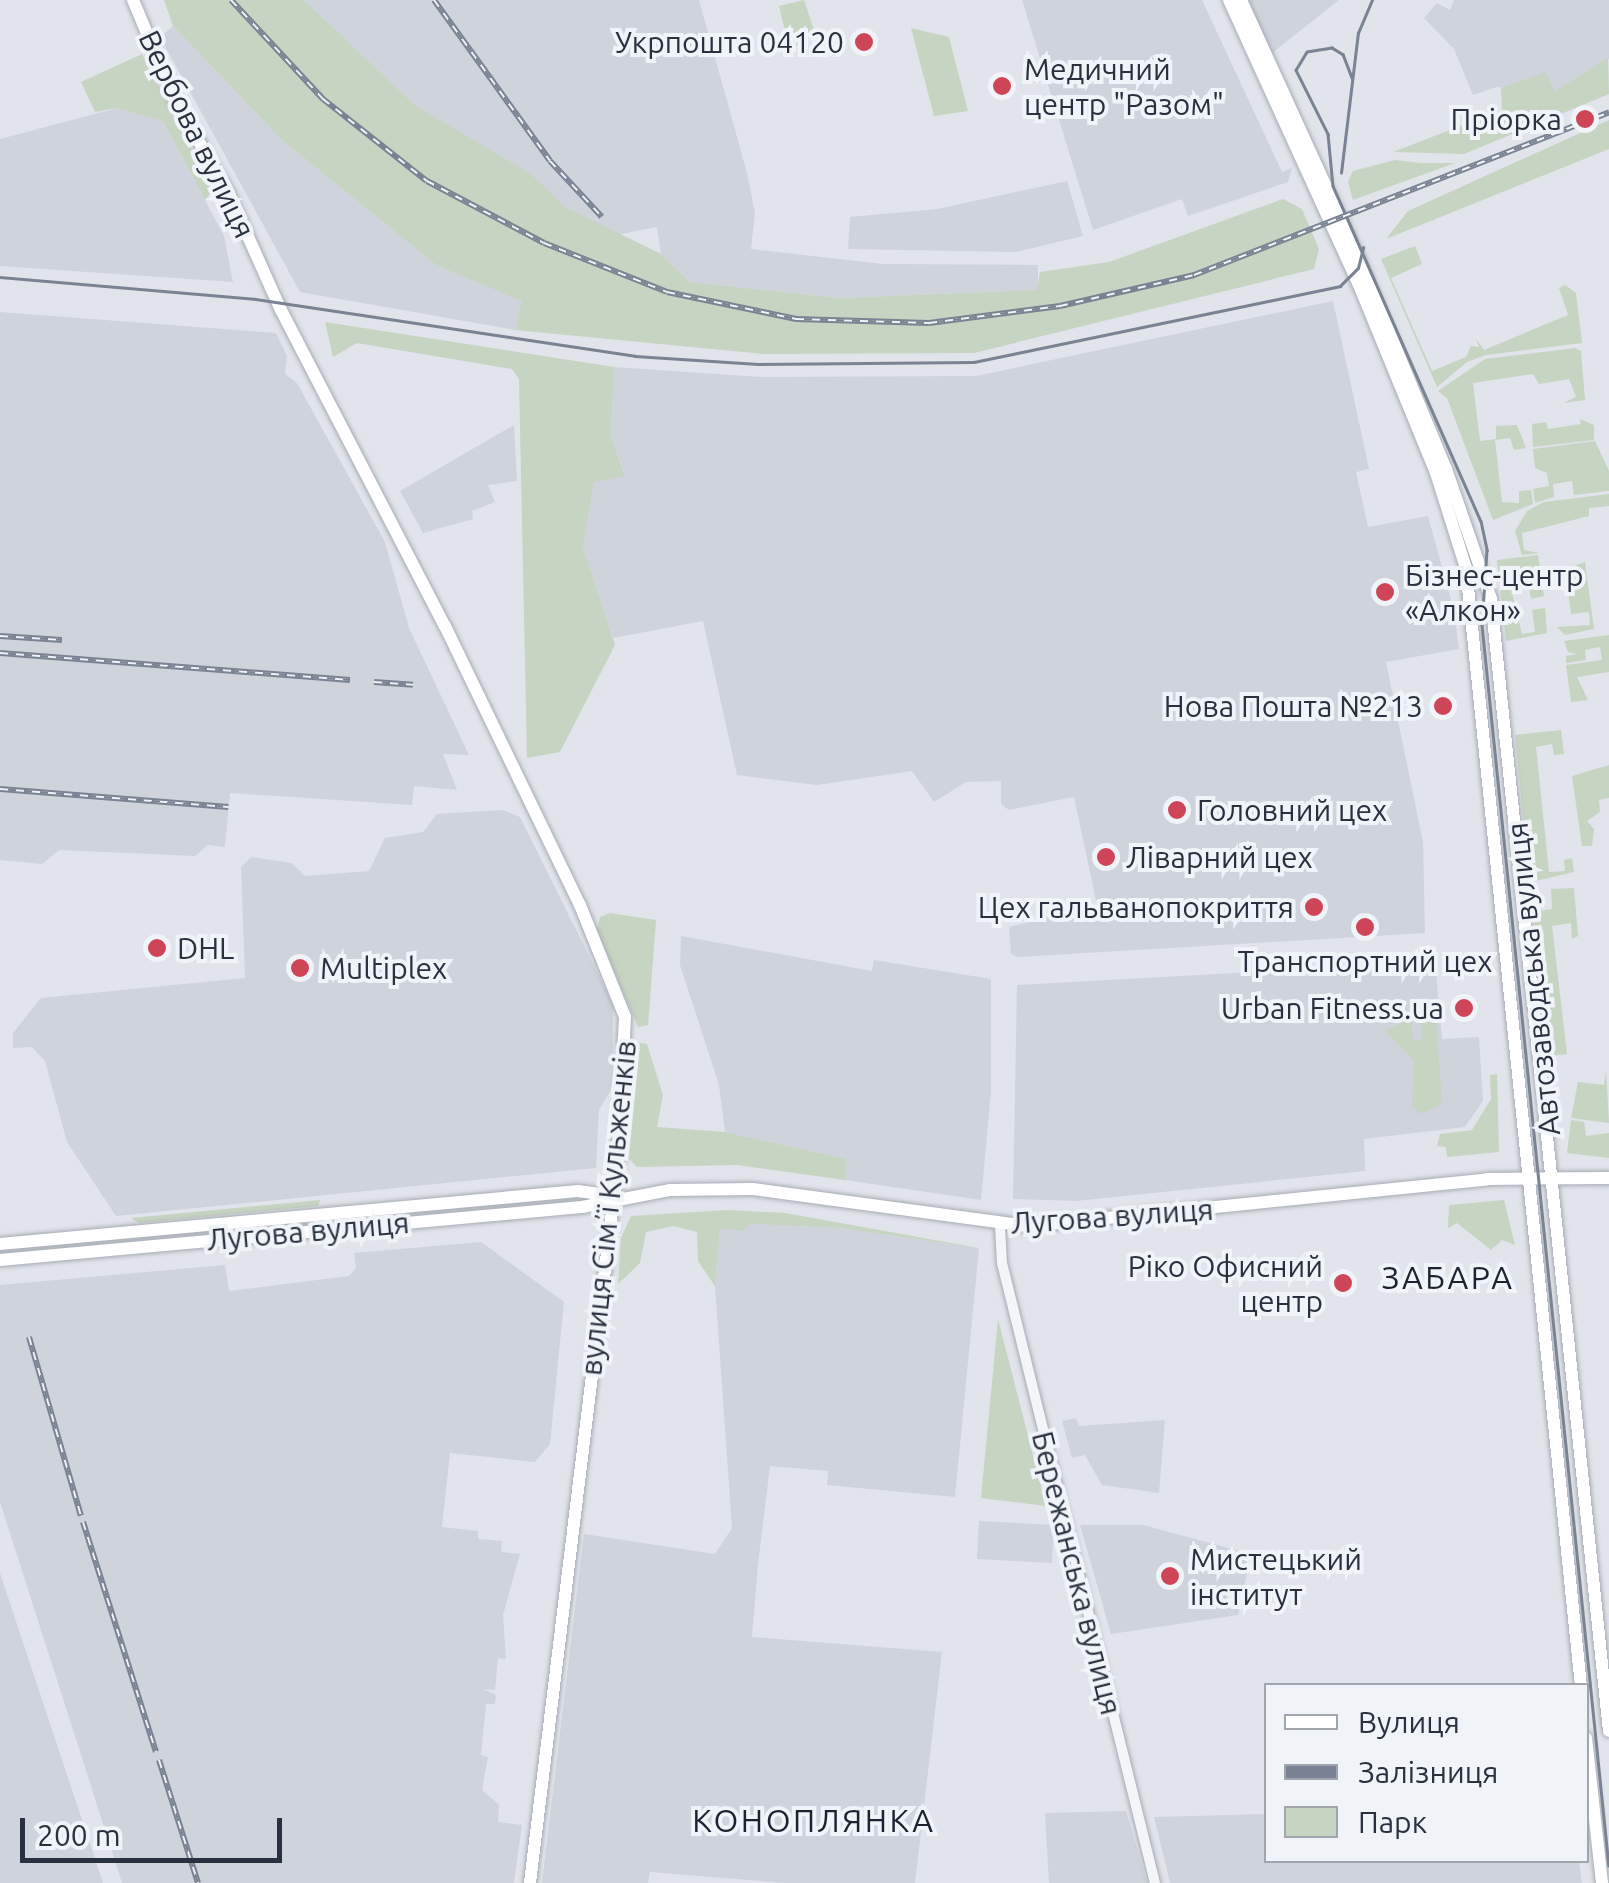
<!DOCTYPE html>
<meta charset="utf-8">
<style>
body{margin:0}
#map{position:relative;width:1609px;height:1883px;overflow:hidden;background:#e1e4ea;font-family:Ubuntu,sans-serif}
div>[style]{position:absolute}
.built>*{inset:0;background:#cfd3dc}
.green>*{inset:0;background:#c6d4c2}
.roads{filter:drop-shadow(0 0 2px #a6abb4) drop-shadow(0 0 2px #a6abb4)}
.minor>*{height:10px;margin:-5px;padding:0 5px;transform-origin:5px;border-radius:5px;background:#f4f5f8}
.major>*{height:12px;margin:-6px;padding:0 6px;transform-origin:6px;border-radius:6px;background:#fff}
.tram>*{height:2.5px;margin:-1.25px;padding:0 1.25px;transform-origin:1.25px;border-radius:1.25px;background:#7a8393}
.rail>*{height:6px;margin-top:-3px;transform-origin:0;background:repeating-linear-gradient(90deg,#f0f3f7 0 8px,#7a8393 0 16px);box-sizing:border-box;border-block:2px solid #7a8393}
.dots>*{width:28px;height:28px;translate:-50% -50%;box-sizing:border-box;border:5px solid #f0f3f7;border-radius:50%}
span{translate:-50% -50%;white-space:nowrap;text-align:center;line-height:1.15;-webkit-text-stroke:8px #f0f3f7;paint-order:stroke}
.poi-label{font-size:30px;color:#293141}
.right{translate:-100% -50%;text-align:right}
.left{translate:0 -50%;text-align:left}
.street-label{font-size:30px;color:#293141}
.neighbourhood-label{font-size:32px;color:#1b2332;letter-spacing:2.5px}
.legend{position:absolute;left:1264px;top:1683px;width:325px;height:180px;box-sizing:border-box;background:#f0f3f7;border:2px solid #a0a5ae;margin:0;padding:12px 18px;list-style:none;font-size:30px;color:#293141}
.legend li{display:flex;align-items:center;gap:20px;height:50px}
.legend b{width:50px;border:2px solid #a0a5ae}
.scale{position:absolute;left:20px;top:1818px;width:262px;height:45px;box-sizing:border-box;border:5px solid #293141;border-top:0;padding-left:12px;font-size:30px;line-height:35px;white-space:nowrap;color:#293141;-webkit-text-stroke:8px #f0f3f7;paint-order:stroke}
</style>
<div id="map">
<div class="built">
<div style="clip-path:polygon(304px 0,699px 0,747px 173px,755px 213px,751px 249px,883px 264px,1038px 265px,1038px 290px,840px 298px,690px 282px,661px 254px,657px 227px,616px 235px,565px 207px,531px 175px,416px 106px)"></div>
<div style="clip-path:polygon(1022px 0,1202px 0,1282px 172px,1292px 168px,1288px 182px,1188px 216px,1182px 199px,1093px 230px)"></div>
<div style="clip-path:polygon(1246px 0,1339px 0,1272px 53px)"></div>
<div style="clip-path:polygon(1454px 0,1609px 0,1609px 59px,1555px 92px,1497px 87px,1473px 95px,1454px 49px,1424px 18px,1437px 3px,1450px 10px)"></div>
<div style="clip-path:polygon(173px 26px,283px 141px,436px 265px,523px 301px,515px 330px,300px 292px,160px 37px)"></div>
<div style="clip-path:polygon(117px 108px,163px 121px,224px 236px,233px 282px,0 266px,0 139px)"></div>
<div style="clip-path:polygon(1067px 181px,1083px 236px,1016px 252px,848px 249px,850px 217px,937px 209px)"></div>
<div style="clip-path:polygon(1333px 301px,1369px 469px,1356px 472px,1368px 527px,1428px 516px,1454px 611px,1459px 649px,1386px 662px,1423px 842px,1425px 933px,1018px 957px,1011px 954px,1009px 927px,1097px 905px,1074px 797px,1009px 810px,1001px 804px,1001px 781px,966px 782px,934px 802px,912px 771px,817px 785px,737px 775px,703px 621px,613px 638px,583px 546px,594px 482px,625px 475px,611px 437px,614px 367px,761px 377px,976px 376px)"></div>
<div style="clip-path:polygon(0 312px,276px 333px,287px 356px,285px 374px,297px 383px,385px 542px,409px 628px,469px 755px,443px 754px,457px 790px,414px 786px,412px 805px,230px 793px,225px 847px,208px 845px,195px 856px,59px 850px,42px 864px,0 860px)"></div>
<div style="clip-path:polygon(514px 425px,517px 481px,488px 485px,495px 502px,472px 511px,473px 519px,423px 533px,400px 491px)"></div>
<div style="clip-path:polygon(503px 810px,520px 817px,613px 1004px,613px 1086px,599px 1110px,596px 1168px,116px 1216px,67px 1142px,45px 1061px,32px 1047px,13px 1048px,13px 1033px,41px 998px,245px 978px,241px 867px,251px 857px,292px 863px,305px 876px,369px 871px,385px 838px,423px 832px,437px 814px)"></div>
<div style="clip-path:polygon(681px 936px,872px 971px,874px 960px,991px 979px,991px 1091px,981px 1200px,845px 1180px,847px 1159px,725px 1132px,719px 1085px,680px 965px)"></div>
<div style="clip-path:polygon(1435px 962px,1442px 1039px,1479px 1037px,1483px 1101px,1465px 1127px,1364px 1139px,1365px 1171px,1076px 1201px,1013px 1199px,1017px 985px)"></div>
<div style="clip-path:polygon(750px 1224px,840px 1228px,979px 1248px,955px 1497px,827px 1485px,828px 1471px,770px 1466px,758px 1564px,752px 1637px,942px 1652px,915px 1883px,785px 1883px,650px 1872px,648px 1883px,542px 1883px,584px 1534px,715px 1554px,732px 1528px,715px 1286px,720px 1229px)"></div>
<div style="clip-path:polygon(481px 1242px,564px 1302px,550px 1444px,535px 1462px,450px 1453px,442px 1527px,478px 1531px,478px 1539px,502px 1541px,501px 1552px,520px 1554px,503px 1615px,506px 1659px,498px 1658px,495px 1690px,483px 1689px,496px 1695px,495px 1704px,486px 1704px,481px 1755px,488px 1757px,482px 1790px,499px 1805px,498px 1822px,522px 1825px,514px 1883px,122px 1883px,0 1502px,0 1285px,225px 1265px,229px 1291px,349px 1276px,356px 1268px,354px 1253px)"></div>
<div style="clip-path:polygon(1076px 1418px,1079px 1426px,1165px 1420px,1159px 1493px,1102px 1485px,1085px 1455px,1072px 1458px,1062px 1421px)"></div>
<div style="clip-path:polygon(979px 1521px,1054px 1525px,1052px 1563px,977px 1559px)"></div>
<div style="clip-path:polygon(1080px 1525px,1143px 1525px,1251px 1554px,1238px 1615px,1111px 1634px)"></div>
<div style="clip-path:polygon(0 1573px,103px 1883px,0 1883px)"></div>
<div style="clip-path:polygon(1126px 1811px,1147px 1883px,1049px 1883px,1045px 1813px)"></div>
<div style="clip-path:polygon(1266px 1814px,1266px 1860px,1579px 1861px,1582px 1883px,1170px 1883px,1154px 1817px)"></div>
</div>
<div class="green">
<div style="clip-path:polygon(164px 0,304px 0,416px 106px,531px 174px,565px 207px,661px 254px,690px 282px,840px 298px,1037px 290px,1040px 272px,1109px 262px,1283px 199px,1302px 209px,1319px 249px,1314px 269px,974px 353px,764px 354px,515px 330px,522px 301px,436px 265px,283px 141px,173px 26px)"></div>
<div style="clip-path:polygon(804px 0,814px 30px,790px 51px,779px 6px)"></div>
<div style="clip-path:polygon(911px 28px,949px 37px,968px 111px,934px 116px)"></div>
<div style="clip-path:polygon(142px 54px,213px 190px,205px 200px,163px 121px,116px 108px,95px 112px,81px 82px)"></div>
<div style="clip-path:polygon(1608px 58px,1609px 94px,1464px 154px,1393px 152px,1502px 110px,1501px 88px,1545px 72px,1555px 91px)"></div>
<div style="clip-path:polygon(1609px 120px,1609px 149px,1386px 239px,1408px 211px)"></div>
<div style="clip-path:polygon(1395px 160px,1421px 163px,1455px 163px,1353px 200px,1348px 182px,1353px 171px)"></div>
<div style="clip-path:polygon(1415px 246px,1422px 264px,1391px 278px,1432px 371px,1466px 357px,1471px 346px,1479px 347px,1476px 339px,1484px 350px,1568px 315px,1559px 288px,1565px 285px,1576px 293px,1582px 343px,1486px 355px,1467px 362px,1437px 387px,1381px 259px)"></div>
<div style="clip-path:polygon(325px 322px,614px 367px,611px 437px,625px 476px,594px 482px,583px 546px,615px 645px,560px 752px,527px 758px,519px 379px,512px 369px,357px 343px,333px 357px)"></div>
<div style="clip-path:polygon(1575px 348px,1581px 351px,1585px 400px,1563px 403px,1576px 397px,1569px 379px,1539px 384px,1533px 374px,1473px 383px,1480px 441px,1496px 439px,1496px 426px,1517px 425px,1526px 448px,1514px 450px,1510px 438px,1495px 440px,1502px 502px,1519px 503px,1519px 491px,1531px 490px,1533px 504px,1493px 520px,1447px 398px,1438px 391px,1485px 359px)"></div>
<div style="clip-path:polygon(1580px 419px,1594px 425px,1594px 440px,1533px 447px,1532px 424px,1546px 422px,1548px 429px,1581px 424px)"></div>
<div style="clip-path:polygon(1595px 441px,1609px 471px,1609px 491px,1574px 495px,1572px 481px,1553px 484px,1554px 497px,1535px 503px,1533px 489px,1549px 486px,1547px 473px,1535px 468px,1533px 449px)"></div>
<div style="clip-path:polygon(1609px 494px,1609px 506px,1589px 508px,1589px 516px,1522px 533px,1524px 550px,1539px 553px,1522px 555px,1515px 531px,1527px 511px,1544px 502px)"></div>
<div style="clip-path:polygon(1538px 555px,1544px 596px,1531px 599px,1527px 576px,1515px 577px,1513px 597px,1522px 634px,1535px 632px,1532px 610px,1545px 608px,1547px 633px,1506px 641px,1497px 560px)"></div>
<div style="clip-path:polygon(1585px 562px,1594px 629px,1565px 635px,1557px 627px,1590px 625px,1589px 612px,1571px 614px,1566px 576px,1551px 574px)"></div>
<div style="clip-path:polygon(1609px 635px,1609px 672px,1577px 677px,1588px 700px,1571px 702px,1566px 665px,1602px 660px,1600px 647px,1585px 650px,1586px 660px,1566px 663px,1566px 656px,1577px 654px,1568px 652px,1564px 641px)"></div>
<div style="clip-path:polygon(1561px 730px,1564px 754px,1554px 755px,1552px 744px,1536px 747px,1549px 872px,1565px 871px,1564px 860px,1572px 858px,1574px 872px,1536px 881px,1529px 877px,1515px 735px)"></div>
<div style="clip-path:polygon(1609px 765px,1609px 798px,1599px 800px,1600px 812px,1587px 821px,1594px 829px,1592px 846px,1582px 846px,1572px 776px)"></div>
<div style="clip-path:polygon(1574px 888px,1578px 936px,1572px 939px,1571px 923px,1552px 926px,1567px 1054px,1550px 1056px,1531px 894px,1536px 890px,1539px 911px,1552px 909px,1551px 889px)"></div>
<div style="clip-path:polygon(610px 913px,656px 920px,648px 1025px,638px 1027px,597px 930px,600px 917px)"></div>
<div style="clip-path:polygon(1436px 1018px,1442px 1104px,1421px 1114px,1412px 1106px,1414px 1061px,1385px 1031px,1411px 1019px,1413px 1040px,1421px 1040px,1421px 1019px)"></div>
<div style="clip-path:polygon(640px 1043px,647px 1044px,663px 1095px,657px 1127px,725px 1132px,847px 1159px,845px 1180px,737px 1165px,637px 1167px,629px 1159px)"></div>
<div style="clip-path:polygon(1606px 1070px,1609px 1123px,1571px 1118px,1578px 1082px,1604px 1085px)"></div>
<div style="clip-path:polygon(1497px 1074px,1499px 1152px,1447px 1157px,1446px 1147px,1437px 1146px,1440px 1134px,1472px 1130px,1491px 1099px,1490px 1075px)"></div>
<div style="clip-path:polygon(1571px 1120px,1584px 1122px,1586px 1136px,1609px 1133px,1609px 1158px,1567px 1153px)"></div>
<div style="clip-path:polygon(320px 1200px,318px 1206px,139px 1223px,131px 1218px)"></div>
<div style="clip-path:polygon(1504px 1200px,1515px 1245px,1502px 1240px,1491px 1250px,1457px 1223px,1448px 1228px,1449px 1205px)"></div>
<div style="clip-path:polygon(728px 1210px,785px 1213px,979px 1248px,840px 1228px,750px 1224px,743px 1231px,720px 1229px,715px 1286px,698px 1261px,697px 1232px,674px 1226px,646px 1232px,640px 1263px,618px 1284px,621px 1238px,631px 1216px)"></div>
<div style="clip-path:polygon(998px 1319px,1046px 1506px,981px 1498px)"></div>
</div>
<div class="roads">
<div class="minor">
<div style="left:1000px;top:1226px;width:37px;rotate:87deg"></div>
<div style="left:1002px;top:1263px;width:639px;rotate:76.14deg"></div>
</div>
<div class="major">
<div style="left:133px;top:0;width:108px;rotate:67.2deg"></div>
<div style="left:175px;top:100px;width:108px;rotate:60.1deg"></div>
<div style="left:229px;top:194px;width:127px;rotate:65.9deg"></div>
<div style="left:281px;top:310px;width:356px;rotate:62.6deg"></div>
<div style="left:445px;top:626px;width:310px;rotate:64.2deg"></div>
<div style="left:580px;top:905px;width:121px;rotate:68.1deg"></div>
<div style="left:625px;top:1017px;width:154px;rotate:93deg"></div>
<div style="left:617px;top:1171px;width:717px;rotate:96.97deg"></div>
<div style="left:1229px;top:0;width:313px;rotate:65.5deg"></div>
<div style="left:1359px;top:285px;width:203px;rotate:67.7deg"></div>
<div style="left:1436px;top:473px;width:100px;rotate:72.5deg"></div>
<div style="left:1466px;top:568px;width:1124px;rotate:84.13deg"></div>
<div style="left:1241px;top:0;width:277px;rotate:65.5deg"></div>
<div style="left:1356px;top:252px;width:235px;rotate:67.5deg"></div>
<div style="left:1446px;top:469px;width:138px;rotate:70.9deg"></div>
<div style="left:1491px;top:599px;width:1138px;rotate:84.05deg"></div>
<div style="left:0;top:1244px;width:580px;rotate:-5.24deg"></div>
<div style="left:578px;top:1191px;width:29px;rotate:8deg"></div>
<div style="left:0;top:1260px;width:584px;rotate:-5.2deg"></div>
<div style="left:582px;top:1207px;width:90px;rotate:-10.9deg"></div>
<div style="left:670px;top:1190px;width:83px;rotate:-0.7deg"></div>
<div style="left:753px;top:1189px;width:277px;rotate:7.7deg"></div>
<div style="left:1028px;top:1226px;width:461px;rotate:-5.8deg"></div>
<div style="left:1487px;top:1179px;width:122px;rotate:-0.5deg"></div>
<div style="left:1586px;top:1738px;width:146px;rotate:83.7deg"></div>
</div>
</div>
<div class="tram">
<div style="left:1352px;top:79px;width:26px;rotate:-111deg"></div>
<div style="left:1343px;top:55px;width:13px;rotate:-148deg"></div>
<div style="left:1332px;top:48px;width:25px;rotate:171deg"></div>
<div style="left:1307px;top:52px;width:21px;rotate:121deg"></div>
<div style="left:1296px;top:70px;width:72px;rotate:63.4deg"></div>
<div style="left:1328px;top:134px;width:52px;rotate:84.5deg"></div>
<div style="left:1333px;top:186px;width:366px;rotate:66.2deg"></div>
<div style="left:1481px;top:521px;width:30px;rotate:78deg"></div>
<div style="left:1487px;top:550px;width:75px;rotate:93.8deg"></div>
<div style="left:1482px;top:625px;width:1247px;rotate:84.16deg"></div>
<div style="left:1341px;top:173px;width:141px;rotate:-83.1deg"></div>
<div style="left:1358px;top:33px;width:36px;rotate:-67deg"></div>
<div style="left:0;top:277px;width:256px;rotate:4.9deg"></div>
<div style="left:255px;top:299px;width:384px;rotate:8.5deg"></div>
<div style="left:635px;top:356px;width:123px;rotate:3.7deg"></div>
<div style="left:758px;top:364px;width:216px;rotate:-0.5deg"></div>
<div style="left:974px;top:362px;width:374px;rotate:-11.7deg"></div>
<div style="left:1340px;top:286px;width:25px;rotate:-45deg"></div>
<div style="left:1358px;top:268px;width:21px;rotate:-76deg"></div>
</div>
<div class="rail">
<div style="left:231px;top:0;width:135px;rotate:47.1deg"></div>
<div style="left:323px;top:99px;width:132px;rotate:38.3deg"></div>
<div style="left:427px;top:181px;width:132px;rotate:27.9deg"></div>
<div style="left:544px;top:243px;width:132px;rotate:21.7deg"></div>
<div style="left:667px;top:292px;width:132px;rotate:11.8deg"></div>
<div style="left:796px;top:319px;width:133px;rotate:1.7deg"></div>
<div style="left:929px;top:323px;width:132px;rotate:-7.4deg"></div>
<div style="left:1060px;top:306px;width:138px;rotate:-13deg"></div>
<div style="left:1194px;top:275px;width:446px;rotate:-21.4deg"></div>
<div style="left:434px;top:0;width:198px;rotate:54.2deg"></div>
<div style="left:550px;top:161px;width:76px;rotate:47.1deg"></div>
<div style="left:0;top:636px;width:62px;rotate:3.7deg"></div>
<div style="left:0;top:653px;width:351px;rotate:4.4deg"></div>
<div style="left:374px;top:682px;width:39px;rotate:4deg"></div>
<div style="left:0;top:789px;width:229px;rotate:4.5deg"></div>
<div style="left:29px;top:1337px;width:186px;rotate:73.8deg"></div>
<div style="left:83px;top:1522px;width:241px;rotate:72.4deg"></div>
<div style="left:159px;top:1760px;width:129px;rotate:72.4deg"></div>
</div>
<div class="dots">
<div style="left:864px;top:42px;background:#cf4558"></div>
<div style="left:1002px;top:86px;background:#cf4558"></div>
<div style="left:1585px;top:119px;background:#cf4558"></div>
<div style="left:1385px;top:592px;background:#cf4558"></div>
<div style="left:1443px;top:706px;background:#cf4558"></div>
<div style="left:1177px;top:810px;background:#cf4558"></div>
<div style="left:1106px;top:857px;background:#cf4558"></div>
<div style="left:1314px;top:907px;background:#cf4558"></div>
<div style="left:1365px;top:927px;background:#cf4558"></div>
<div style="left:157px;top:948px;background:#cf4558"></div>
<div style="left:300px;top:968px;background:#cf4558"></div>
<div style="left:1464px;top:1008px;background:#cf4558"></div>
<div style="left:1343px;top:1283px;background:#cf4558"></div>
<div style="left:1170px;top:1576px;background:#cf4558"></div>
</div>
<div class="poi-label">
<span class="right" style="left:844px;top:42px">Укрпошта 04120</span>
<span class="left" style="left:1024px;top:86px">Медичний<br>центр "Разом"</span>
<span class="right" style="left:1562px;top:119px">Пріорка</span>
<span class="left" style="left:1405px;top:592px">Бізнес-центр<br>«Алкон»</span>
<span class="right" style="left:1423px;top:706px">Нова Пошта №213</span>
<span class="left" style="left:1197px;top:810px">Головний цех</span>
<span class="left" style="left:1126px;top:857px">Ліварний цех</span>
<span class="right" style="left:1294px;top:907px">Цех гальванопокриття</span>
<span class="left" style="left:177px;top:948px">DHL</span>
<span style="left:1365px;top:961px">Транспортний цех</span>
<span class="left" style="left:320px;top:968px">Multiplex</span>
<span class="right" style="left:1444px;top:1008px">Urban Fitness.ua</span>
<span class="right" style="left:1323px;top:1283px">Ріко Офисний<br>центр</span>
<span class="left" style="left:1190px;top:1576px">Мистецький<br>інститут</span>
</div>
<div class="street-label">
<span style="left:197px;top:134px;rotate:64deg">Вербова вулиця</span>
<span style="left:1533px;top:979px;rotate:-96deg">Автозаводська вулиця</span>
<span style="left:608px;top:1208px;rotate:-84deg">вулиця Сімʼї Кульженків</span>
<span style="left:1112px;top:1216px;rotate:-4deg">Лугова вулиця</span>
<span style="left:308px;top:1231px;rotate:-5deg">Лугова вулиця</span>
<span style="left:1077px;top:1573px;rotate:76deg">Бережанська вулиця</span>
</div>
<div class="neighbourhood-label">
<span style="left:1448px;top:1277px">ЗАБАРА</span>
<span style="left:814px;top:1820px">КОНОПЛЯНКА</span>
</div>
<ul class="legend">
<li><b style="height:12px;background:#fff"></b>Вулиця</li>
<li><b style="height:12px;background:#7a8393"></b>Залізниця</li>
<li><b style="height:28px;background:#c6d4c2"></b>Парк</li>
</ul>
<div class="scale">200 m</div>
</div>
